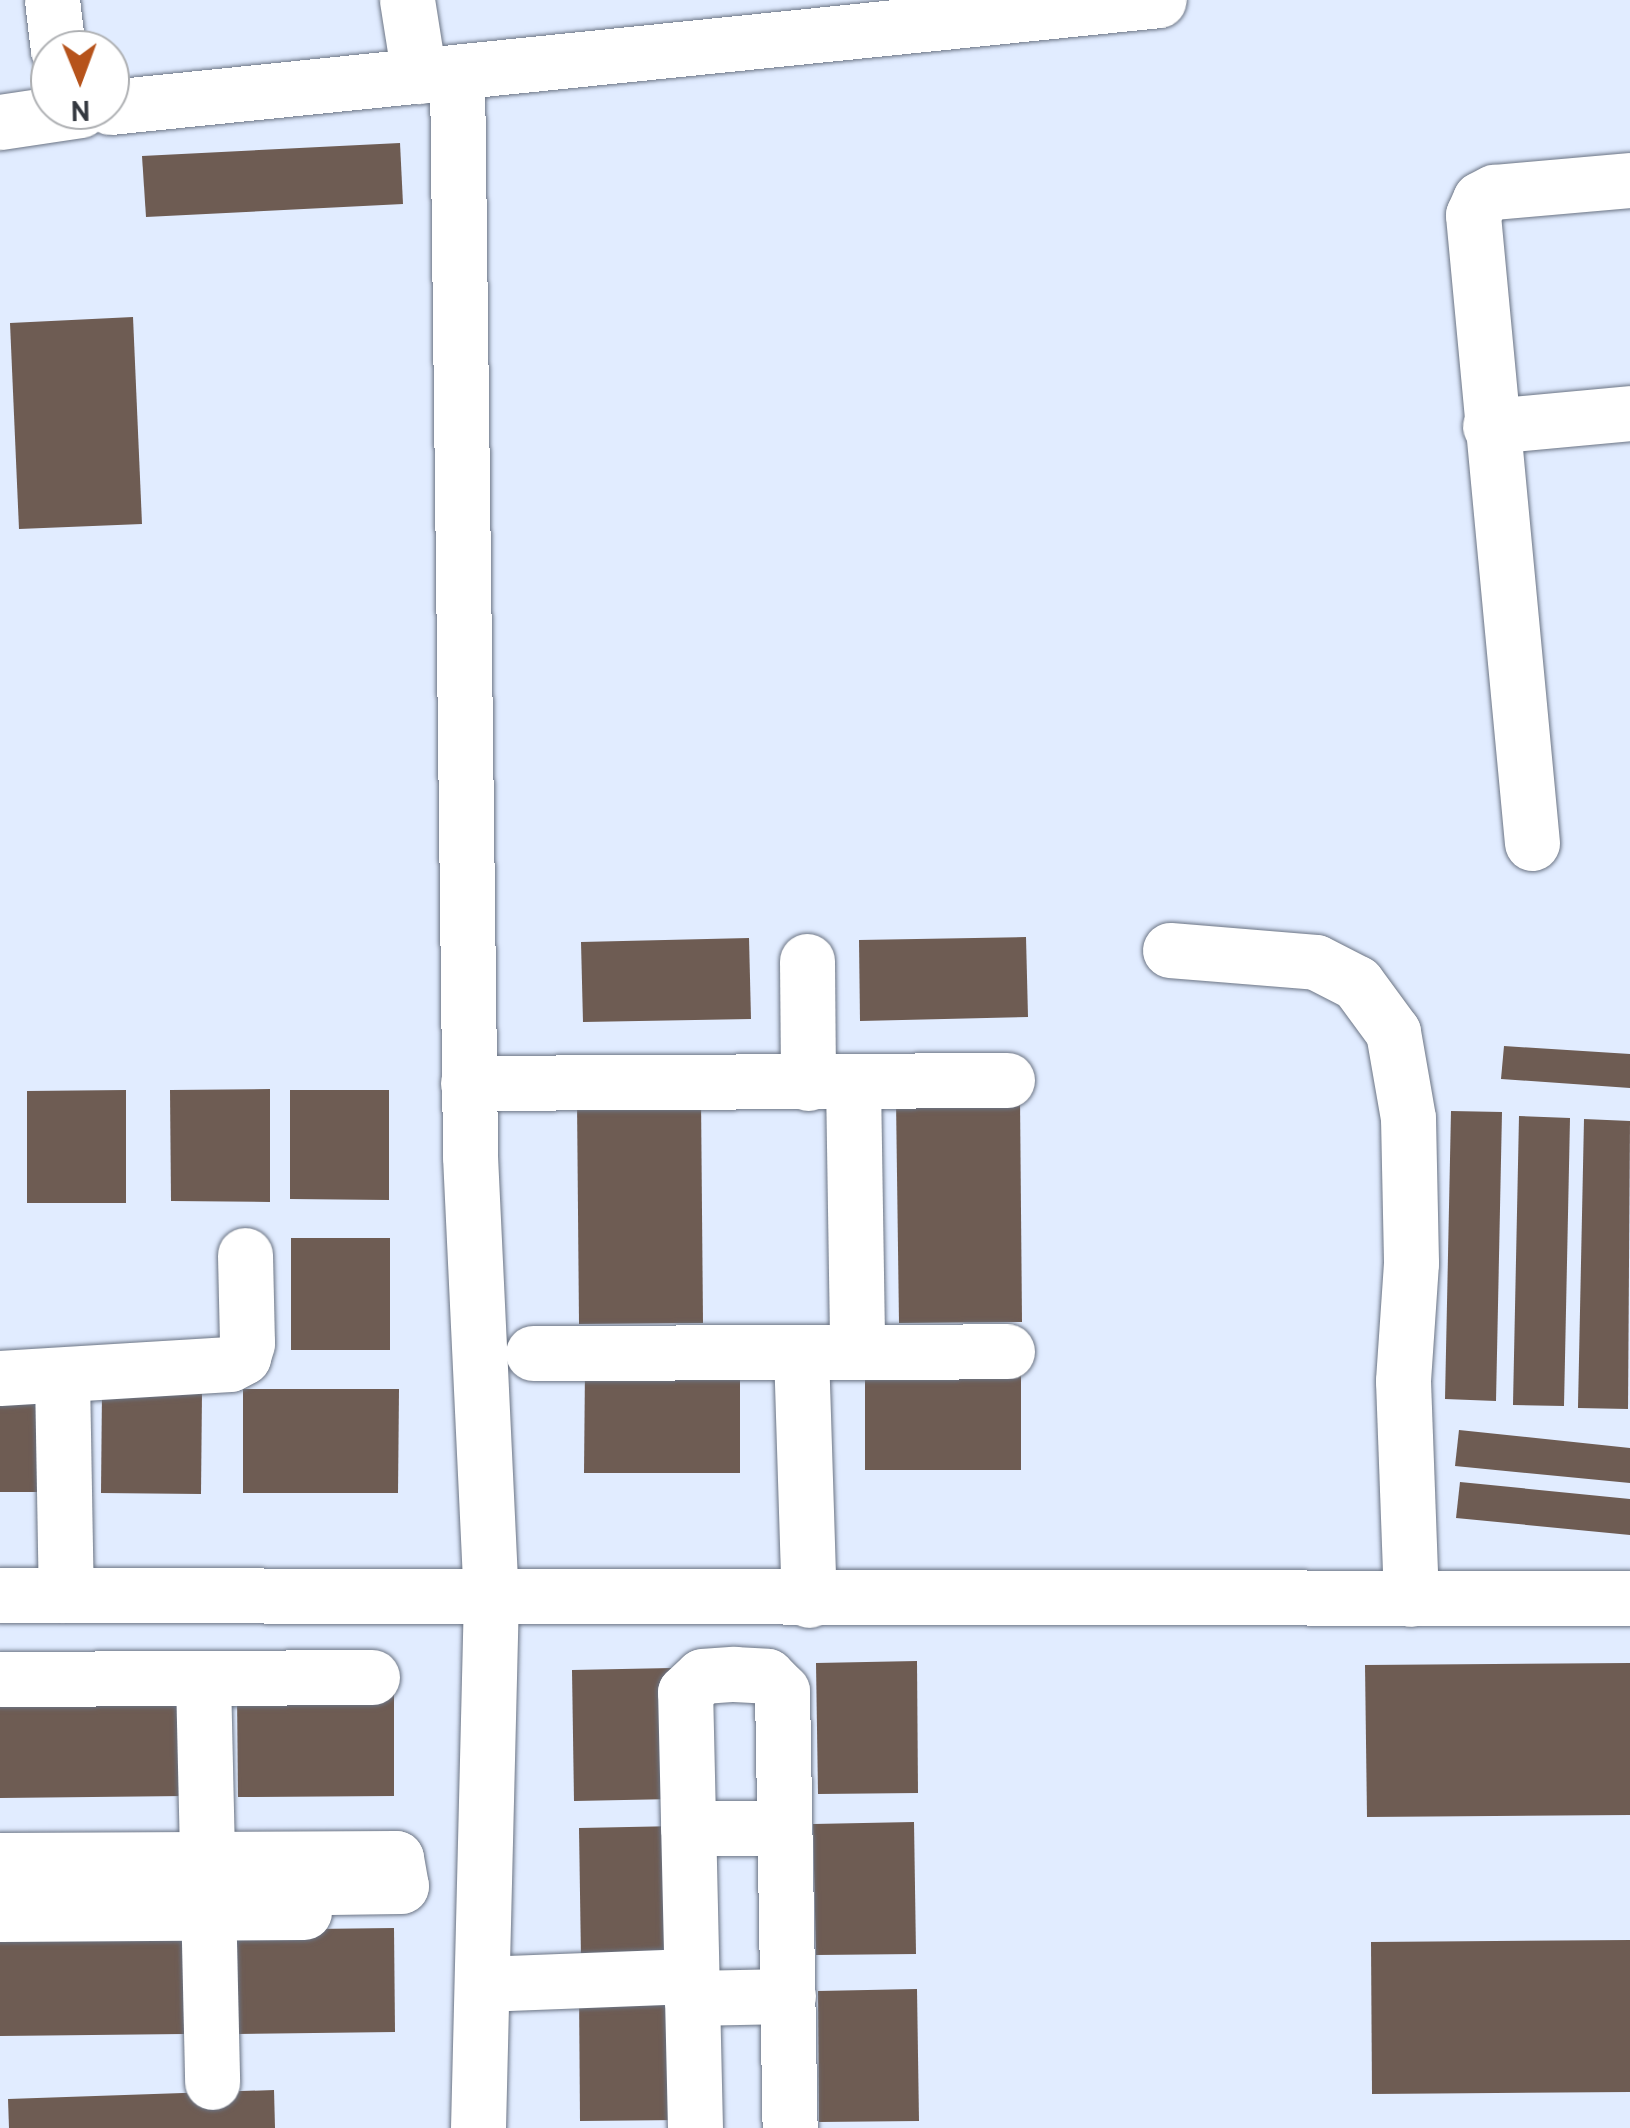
<!DOCTYPE html>
<style>
body{margin:0}
#map{position:relative;width:1630px;height:2128px;overflow:hidden;background:#e1ecff;font-family:Overpass,sans-serif}
div>[style]{position:absolute}
.building>*{inset:0;background:#6e5c53}
.roads{filter:drop-shadow(0 0 2px #6b7484) drop-shadow(0 0 2px #6b7484)}
.minor>*{height:55px;margin:-27.5px;padding:0 27.5px;transform-origin:27.5px;border-radius:27.5px;background:#fff}
span{translate:-50% -50%;white-space:nowrap;text-align:center;line-height:1.15;-webkit-text-stroke:10px #fff;paint-order:stroke}
.north{position:absolute;left:30px;top:30px;width:100px;height:100px;box-sizing:border-box;background:#fff;border:2px solid #adafb2;border-radius:50%;rotate:179deg;font-size:28px;font-weight:700;line-height:40px;text-align:center;color:#33383f}
.north::after{content:'';display:block;margin:auto;width:35px;height:45px;background:#b6531b;clip-path:polygon(50% 0,100% 100%,50% 72%,0 100%)}
</style>
<div id="map">
<div class="building">
<div style="clip-path:polygon(400px 143px,403px 204px,146px 217px,142px 156px)"></div>
<div style="clip-path:polygon(133px 317px,142px 524px,19px 529px,10px 323px)"></div>
<div style="clip-path:polygon(1026px 937px,1028px 1017px,860px 1021px,859px 940px)"></div>
<div style="clip-path:polygon(749px 938px,751px 1019px,583px 1022px,581px 942px)"></div>
<div style="clip-path:polygon(1504px 1046px,1630px 1054px,1630px 1088px,1501px 1079px)"></div>
<div style="clip-path:polygon(270px 1089px,270px 1202px,171px 1201px,170px 1090px)"></div>
<div style="clip-path:polygon(126px 1090px,126px 1203px,27px 1203px,27px 1091px)"></div>
<div style="clip-path:polygon(290px 1090px,389px 1090px,389px 1200px,290px 1199px)"></div>
<div style="clip-path:polygon(701px 1098px,703px 1323px,579px 1324px,577px 1100px)"></div>
<div style="clip-path:polygon(1020px 1098px,1022px 1322px,899px 1323px,896px 1100px)"></div>
<div style="clip-path:polygon(1451px 1111px,1502px 1112px,1496px 1401px,1445px 1399px)"></div>
<div style="clip-path:polygon(1519px 1116px,1570px 1118px,1564px 1406px,1513px 1405px)"></div>
<div style="clip-path:polygon(1584px 1119px,1630px 1121px,1628px 1409px,1578px 1408px)"></div>
<div style="clip-path:polygon(291px 1238px,390px 1238px,390px 1350px,291px 1350px)"></div>
<div style="clip-path:polygon(865px 1366px,1021px 1366px,1021px 1470px,865px 1470px)"></div>
<div style="clip-path:polygon(585px 1368px,740px 1368px,740px 1473px,584px 1473px)"></div>
<div style="clip-path:polygon(243px 1389px,399px 1389px,398px 1493px,243px 1493px)"></div>
<div style="clip-path:polygon(0 1390px,41px 1390px,40px 1492px,0 1492px)"></div>
<div style="clip-path:polygon(102px 1390px,202px 1391px,201px 1494px,101px 1493px)"></div>
<div style="clip-path:polygon(1459px 1430px,1630px 1448px,1630px 1483px,1455px 1466px)"></div>
<div style="clip-path:polygon(1460px 1482px,1630px 1499px,1630px 1535px,1456px 1518px)"></div>
<div style="clip-path:polygon(917px 1661px,918px 1793px,818px 1794px,816px 1663px)"></div>
<div style="clip-path:polygon(1630px 1663px,1630px 1815px,1367px 1817px,1365px 1665px)"></div>
<div style="clip-path:polygon(672px 1668px,674px 1799px,574px 1801px,572px 1670px)"></div>
<div style="clip-path:polygon(394px 1691px,394px 1796px,238px 1797px,237px 1693px)"></div>
<div style="clip-path:polygon(184px 1693px,185px 1796px,0 1798px,0 1694px)"></div>
<div style="clip-path:polygon(914px 1822px,916px 1954px,816px 1955px,813px 1824px)"></div>
<div style="clip-path:polygon(679px 1826px,681px 1958px,581px 1959px,579px 1828px)"></div>
<div style="clip-path:polygon(394px 1928px,395px 2032px,238px 2034px,237px 1930px)"></div>
<div style="clip-path:polygon(183px 1930px,184px 2034px,0 2036px,0 1932px)"></div>
<div style="clip-path:polygon(1630px 1940px,1630px 2092px,1372px 2094px,1371px 1942px)"></div>
<div style="clip-path:polygon(679px 1989px,681px 2120px,580px 2121px,579px 1990px)"></div>
<div style="clip-path:polygon(917px 1989px,919px 2121px,819px 2122px,818px 1991px)"></div>
<div style="clip-path:polygon(274px 2090px,275px 2128px,9px 2128px,8px 2099px)"></div>
</div>
<div class="roads">
<div class="minor">
<div style="left:52px;top:0;width:50px;rotate:83.2deg"></div>
<div style="left:407px;top:0;width:77px;rotate:81deg"></div>
<div style="left:457px;top:72px;width:1084px;rotate:89.31deg"></div>
<div style="left:470px;top:1156px;width:441px;rotate:87.3deg"></div>
<div style="left:491px;top:1596px;width:532px;rotate:91.4deg"></div>
<div style="left:110px;top:107px;width:1054px;rotate:-5.82deg"></div>
<div style="left:0;top:122px;width:81px;rotate:-8.5deg"></div>
<div style="left:1490px;top:426px;width:141px;rotate:-5.3deg"></div>
<div style="left:1532px;top:843px;width:631px;rotate:-95.37deg"></div>
<div style="left:1473px;top:215px;width:17px;rotate:-66deg"></div>
<div style="left:1480px;top:199px;width:16px;rotate:-27deg"></div>
<div style="left:1494px;top:192px;width:137px;rotate:-5deg"></div>
<div style="left:1170px;top:950px;width:146px;rotate:4.7deg"></div>
<div style="left:1316px;top:962px;width:46px;rotate:27.1deg"></div>
<div style="left:1357px;top:983px;width:61px;rotate:53.7deg"></div>
<div style="left:1393px;top:1032px;width:87px;rotate:80.1deg"></div>
<div style="left:1408px;top:1118px;width:145px;rotate:88.8deg"></div>
<div style="left:1411px;top:1263px;width:118px;rotate:93.9deg"></div>
<div style="left:1403px;top:1381px;width:218px;rotate:87.9deg"></div>
<div style="left:807px;top:961px;width:122px;rotate:89.5deg"></div>
<div style="left:853px;top:1082px;width:269px;rotate:89.1deg"></div>
<div style="left:468px;top:1083px;width:539px;rotate:-0.32deg"></div>
<div style="left:801px;top:1352px;width:248px;rotate:88.2deg"></div>
<div style="left:533px;top:1353px;width:474px;rotate:-0.2deg"></div>
<div style="left:62px;top:1376px;width:219px;rotate:89deg"></div>
<div style="left:0;top:1378px;width:230px;rotate:-3.5deg"></div>
<div style="left:230px;top:1364px;width:15px;rotate:-28deg"></div>
<div style="left:243px;top:1357px;width:15px;rotate:-74deg"></div>
<div style="left:247px;top:1343px;width:88px;rotate:-91.3deg"></div>
<div style="left:0;top:1595px;width:1630px;rotate:0.11deg"></div>
<div style="left:203px;top:1678px;width:404px;rotate:88.7deg"></div>
<div style="left:0;top:1679px;width:372px;rotate:-0.3deg"></div>
<div style="left:688px;top:1828px;width:96px"></div>
<div style="left:0;top:1860px;width:396px;rotate:-0.3deg"></div>
<div style="left:396px;top:1858px;width:28px;rotate:80deg"></div>
<div style="left:401px;top:1886px;width:141px;rotate:179.2deg"></div>
<div style="left:0;top:1914px;width:304px;rotate:-0.4deg"></div>
<div style="left:482px;top:1984px;width:208px;rotate:-2.2deg"></div>
<div style="left:691px;top:1998px;width:97px;rotate:-1.2deg"></div>
<div style="left:695px;top:2128px;width:436px;rotate:-91.3deg"></div>
<div style="left:685px;top:1692px;width:23px;rotate:-43deg"></div>
<div style="left:702px;top:1676px;width:32px;rotate:-4deg"></div>
<div style="left:734px;top:1674px;width:33px;rotate:3deg"></div>
<div style="left:767px;top:1676px;width:21px;rotate:45deg"></div>
<div style="left:782px;top:1691px;width:437px;rotate:89deg"></div>
</div>
</div>
<div class="north">N</div>
</div>
